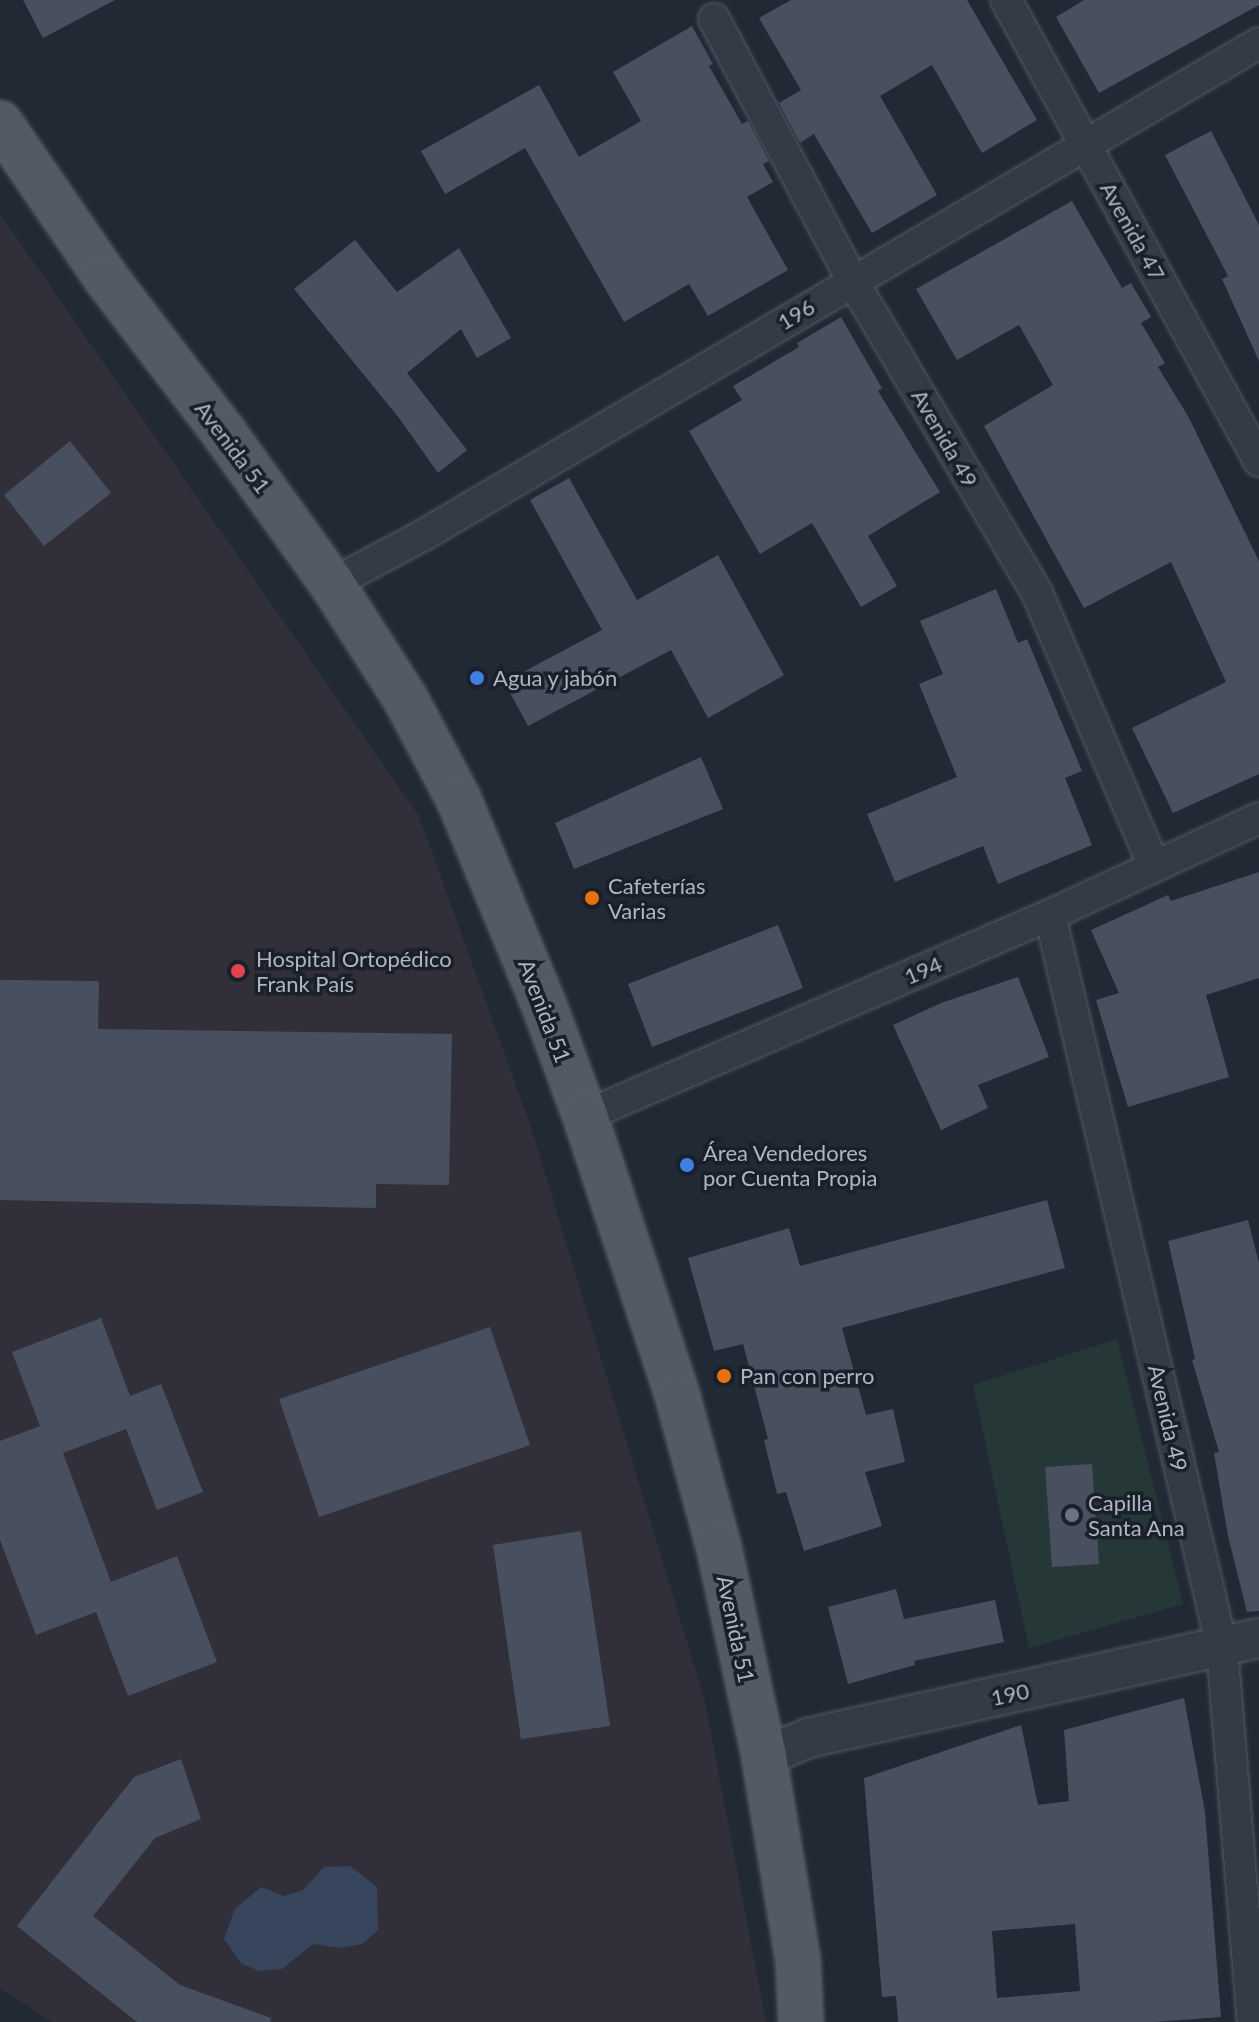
<!DOCTYPE html>
<meta charset="utf-8">
<style>
body{margin:0}
#map{position:relative;width:1259px;height:2022px;overflow:hidden;background:#212935;font-family:Lato,sans-serif}
div>[style]{position:absolute}
.medical>*{inset:0;background:#312f3a}
.green>*{inset:0;background:#263738}
.water>*{inset:0;background:#38465d}
.building>*{inset:0;background:#48505f}
.roads{filter:drop-shadow(0 0 2px #525863) drop-shadow(0 0 2px #525863)}
.minor>*{height:30px;margin:-15px;padding:0 15px;transform-origin:15px;border-radius:15px;background:#353b46}
.tertiary>*{height:38px;margin:-19px;padding:0 19px;transform-origin:19px;border-radius:19px;background:#353b46}
.primary>*{height:44px;margin:-22px;padding:0 22px;transform-origin:22px;border-radius:22px;background:#535a66}
.dots>*{width:22px;height:22px;translate:-50% -50%;box-sizing:border-box;border:4px solid #1a202a;border-radius:50%}
span{translate:-50% -50%;white-space:nowrap;text-align:center;line-height:1.15;-webkit-text-stroke:7px #1a202a;paint-order:stroke}
.street-label{font-size:22px;color:#afb5c2}
.poi-label{font-size:22px;color:#afb5c2}
.left{translate:0 -50%;text-align:left}
</style>
<div id="map">
<div class="medical">
<div style="clip-path:polygon(0 214px,419px 816px,531px 1127px,705px 1701px,766px 2022px,52px 2022px,0 1988px)"></div>
</div>
<div class="green">
<div style="clip-path:polygon(1117px 1339px,1183px 1604px,1029px 1648px,973px 1385px)"></div>
</div>
<div class="water">
<div style="clip-path:polygon(350px 1866px,377px 1887px,378px 1930px,362px 1944px,339px 1948px,313px 1944px,282px 1969px,260px 1971px,242px 1964px,224px 1939px,235px 1909px,261px 1887px,284px 1896px,303px 1890px,324px 1867px)"></div>
</div>
<div class="building">
<div style="clip-path:polygon(23px 0,115px 0,43px 38px)"></div>
<div style="clip-path:polygon(791px 0,967px 0,1037px 120px,982px 153px,932px 65px,880px 96px,937px 195px,872px 233px,814px 134px,800px 143px,779px 103px,801px 90px,759px 18px)"></div>
<div style="clip-path:polygon(1084px 0,1259px 0,1259px 5px,1099px 93px,1056px 17px)"></div>
<div style="clip-path:polygon(692px 26px,713px 64px,709px 66px,742px 124px,748px 121px,769px 161px,763px 164px,773px 182px,747px 197px,788px 270px,708px 316px,689px 284px,624px 322px,525px 148px,445px 194px,421px 151px,539px 85px,579px 157px,641px 121px,613px 72px)"></div>
<div style="clip-path:polygon(1211px 131px,1259px 225px,1259px 361px,1222px 279px,1228px 276px,1165px 155px)"></div>
<div style="clip-path:polygon(1072px 201px,1122px 288px,1131px 283px,1151px 317px,1141px 323px,1165px 363px,1158px 367px,1188px 416px,1259px 561px,1259px 774px,1173px 813px,1132px 728px,1226px 682px,1171px 562px,1084px 608px,984px 426px,1053px 385px,1019px 325px,957px 360px,916px 289px)"></div>
<div style="clip-path:polygon(355px 240px,397px 292px,459px 248px,511px 338px,477px 358px,461px 329px,407px 373px,467px 450px,438px 473px,399px 418px,294px 289px)"></div>
<div style="clip-path:polygon(841px 317px,882px 388px,878px 391px,940px 492px,868px 536px,897px 586px,861px 607px,812px 523px,760px 554px,689px 431px,742px 400px,733px 386px,799px 347px,797px 343px)"></div>
<div style="clip-path:polygon(70px 441px,111px 493px,44px 546px,4px 495px)"></div>
<div style="clip-path:polygon(569px 478px,637px 600px,718px 555px,784px 675px,708px 718px,671px 650px,528px 726px,504px 682px,602px 630px,530px 500px)"></div>
<div style="clip-path:polygon(996px 589px,1018px 643px,1027px 639px,1082px 771px,1065px 778px,1092px 845px,998px 884px,983px 846px,895px 882px,867px 814px,957px 777px,919px 684px,943px 674px,920px 621px)"></div>
<div style="clip-path:polygon(701px 757px,723px 809px,574px 869px,555px 823px)"></div>
<div style="clip-path:polygon(1259px 872px,1259px 978px,1206px 995px,1229px 1077px,1128px 1107px,1096px 1000px,1119px 993px,1091px 930px,1168px 895px,1171px 901px)"></div>
<div style="clip-path:polygon(778px 925px,803px 988px,652px 1047px,628px 984px)"></div>
<div style="clip-path:polygon(1018px 977px,1049px 1057px,978px 1085px,988px 1108px,941px 1130px,893px 1025px,941px 1003px)"></div>
<div style="clip-path:polygon(0 980px,99px 981px,98px 1029px,452px 1034px,449px 1185px,376px 1184px,376px 1208px,0 1200px)"></div>
<div style="clip-path:polygon(1047px 1200px,1065px 1268px,842px 1328px,866px 1415px,893px 1409px,905px 1462px,865px 1472px,882px 1526px,804px 1551px,786px 1492px,777px 1494px,764px 1440px,768px 1439px,743px 1344px,714px 1351px,688px 1258px,789px 1228px,800px 1266px)"></div>
<div style="clip-path:polygon(1248px 1220px,1259px 1263px,1259px 1611px,1247px 1612px,1228px 1536px,1214px 1453px,1219px 1452px,1192px 1360px,1195px 1359px,1168px 1241px)"></div>
<div style="clip-path:polygon(101px 1318px,130px 1396px,161px 1384px,203px 1492px,157px 1510px,126px 1429px,63px 1453px,111px 1582px,177px 1556px,217px 1662px,128px 1696px,96px 1612px,36px 1635px,0 1540px,0 1441px,40px 1426px,12px 1352px)"></div>
<div style="clip-path:polygon(490px 1327px,530px 1445px,319px 1517px,279px 1399px)"></div>
<div style="clip-path:polygon(1092px 1464px,1099px 1564px,1052px 1567px,1045px 1467px)"></div>
<div style="clip-path:polygon(581px 1531px,610px 1726px,521px 1739px,493px 1545px)"></div>
<div style="clip-path:polygon(896px 1589px,904px 1619px,995px 1600px,1004px 1642px,914px 1661px,915px 1665px,848px 1684px,828px 1607px)"></div>
<div style="clip-path:polygon(evenodd,1184px 1698px,1205px 1812px,1221px 2017px,1154px 2022px,898px 2022px,896px 1996px,882px 1997px,864px 1778px,1021px 1725px,1038px 1805px,1069px 1801px,1064px 1730px,1184px 1698px,1075px 1924px,1080px 1991px,997px 1998px,992px 1931px,1075px 1924px)"></div>
<div style="clip-path:polygon(181px 1759px,201px 1819px,155px 1838px,93px 1916px,180px 1985px,271px 2018px,270px 2022px,137px 2022px,17px 1926px,134px 1777px)"></div>
</div>
<div class="roads">
<div class="minor">
<div style="left:1006px;top:0;width:526px;rotate:61.24deg"></div>
<div style="left:714px;top:19px;width:295px;rotate:62.1deg"></div>
<div style="left:852px;top:280px;width:364px;rotate:59.4deg"></div>
<div style="left:1037px;top:593px;width:297px;rotate:66.8deg"></div>
<div style="left:332px;top:584px;width:102px;rotate:-28.1deg"></div>
<div style="left:422px;top:536px;width:971px;rotate:-30.5deg"></div>
<div style="left:1050px;top:915px;width:752px;rotate:76.78deg"></div>
<div style="left:1222px;top:1647px;width:376px;rotate:85.3deg"></div>
<div style="left:585px;top:1116px;width:507px;rotate:-23.38deg"></div>
<div style="left:1050px;top:915px;width:230px;rotate:-24.9deg"></div>
</div>
<div class="tertiary">
<div style="left:764px;top:1757px;width:48px;rotate:-23.4deg"></div>
<div style="left:808px;top:1738px;width:462px;rotate:-12.5deg"></div>
</div>
<div class="primary">
<div style="left:0;top:123px;width:188px;rotate:55.6deg"></div>
<div style="left:106px;top:278px;width:195px;rotate:52.7deg"></div>
<div style="left:224px;top:433px;width:186px;rotate:54.4deg"></div>
<div style="left:332px;top:584px;width:135px;rotate:57.4deg"></div>
<div style="left:405px;top:698px;width:115px;rotate:62.1deg"></div>
<div style="left:459px;top:800px;width:222px;rotate:67.5deg"></div>
<div style="left:544px;top:1005px;width:118px;rotate:69.7deg"></div>
<div style="left:585px;top:1116px;width:297px;rotate:71.7deg"></div>
<div style="left:678px;top:1398px;width:156px;rotate:74.7deg"></div>
<div style="left:719px;top:1548px;width:214px;rotate:77.8deg"></div>
<div style="left:764px;top:1757px;width:207px;rotate:80.5deg"></div>
<div style="left:798px;top:1961px;width:61px;rotate:87.2deg"></div>
</div>
</div>
<div class="dots">
<div style="left:477px;top:678px;background:#3f7fe0"></div>
<div style="left:592px;top:898px;background:#e8710a"></div>
<div style="left:238px;top:971px;background:#e0444e"></div>
<div style="left:687px;top:1165px;background:#3f7fe0"></div>
<div style="left:724px;top:1376px;background:#e8710a"></div>
<div style="left:1072px;top:1515px;background:#6b7280"></div>
</div>
<div class="street-label">
<span style="left:1133px;top:231px;rotate:61deg">Avenida 47</span>
<span style="left:796px;top:314px;rotate:-31deg">196</span>
<span style="left:945px;top:438px;rotate:60deg">Avenida 49</span>
<span style="left:233px;top:447px;rotate:53deg">Avenida 51</span>
<span style="left:923px;top:970px;rotate:-23deg">194</span>
<span style="left:545px;top:1011px;rotate:69deg">Avenida 51</span>
<span style="left:1168px;top:1418px;rotate:77deg">Avenida 49</span>
<span style="left:736px;top:1629px;rotate:78deg">Avenida 51</span>
<span style="left:1010px;top:1694px;rotate:-12deg">190</span>
</div>
<div class="poi-label">
<span class="left" style="left:493px;top:678px">Agua y jabón</span>
<span class="left" style="left:608px;top:898px">Cafeterías<br>Varias</span>
<span class="left" style="left:256px;top:971px">Hospital Ortopédico<br>Frank País</span>
<span class="left" style="left:703px;top:1165px">Área Vendedores<br>por Cuenta Propia</span>
<span class="left" style="left:740px;top:1376px">Pan con perro</span>
<span class="left" style="left:1088px;top:1515px">Capilla<br>Santa Ana</span>
</div>
</div>
